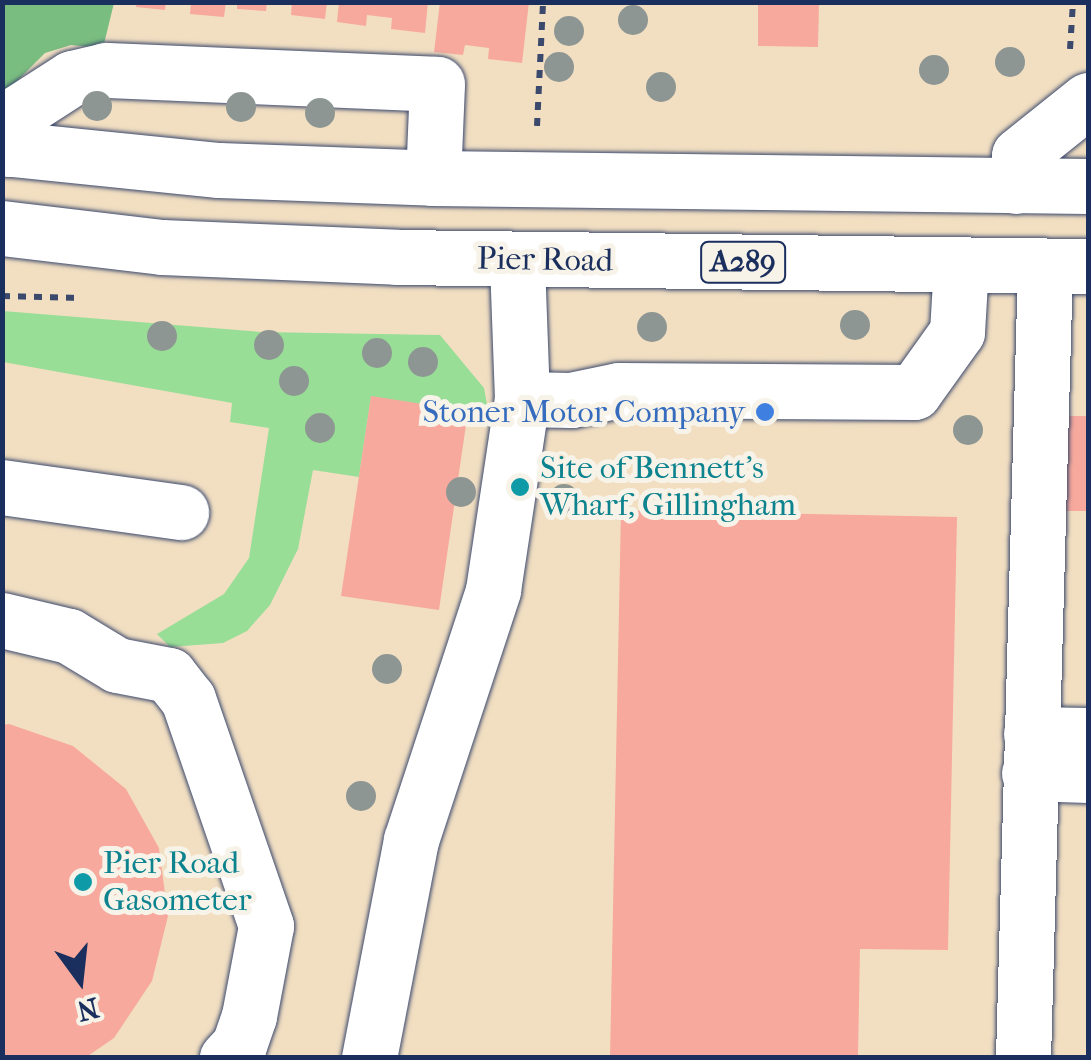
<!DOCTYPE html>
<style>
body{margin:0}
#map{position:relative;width:1091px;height:1060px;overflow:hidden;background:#f2dfc2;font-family:"IM FELL French Canon",serif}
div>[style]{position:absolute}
.green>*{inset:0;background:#99de97}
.forest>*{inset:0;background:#7abd80}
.building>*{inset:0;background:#f7a99d}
.path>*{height:6px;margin-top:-3px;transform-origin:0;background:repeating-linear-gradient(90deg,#3b496d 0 8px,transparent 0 16px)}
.roads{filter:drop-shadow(0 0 2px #3b496d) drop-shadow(0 0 2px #3b496d)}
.minor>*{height:55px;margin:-27.5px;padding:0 27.5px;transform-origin:27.5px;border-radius:27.5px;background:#fff}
.major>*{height:55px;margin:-27.5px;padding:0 27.5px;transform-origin:27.5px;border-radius:27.5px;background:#fff}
.trees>*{width:30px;height:30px;margin:-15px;border-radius:50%;background:#8d9693}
.dots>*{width:28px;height:28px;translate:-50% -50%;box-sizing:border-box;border:5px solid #f7f3e8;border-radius:50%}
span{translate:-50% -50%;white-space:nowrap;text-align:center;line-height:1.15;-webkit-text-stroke:10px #f7f3e8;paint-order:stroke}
.shield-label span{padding:2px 8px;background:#f7f3e8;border:2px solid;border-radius:8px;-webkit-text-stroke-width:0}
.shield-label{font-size:30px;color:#1b2f5e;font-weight:700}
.street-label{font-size:32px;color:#1b2f5e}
.shop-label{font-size:32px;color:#366cbe}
.right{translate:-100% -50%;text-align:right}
.culture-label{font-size:32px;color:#0d838f}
.left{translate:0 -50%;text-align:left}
.frame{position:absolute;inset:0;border:5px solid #1b2f5e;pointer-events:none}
.north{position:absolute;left:30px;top:930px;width:100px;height:100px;-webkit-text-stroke:8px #f7f3e8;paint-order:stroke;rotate:165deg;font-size:28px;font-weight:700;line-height:40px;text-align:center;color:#1b2f5e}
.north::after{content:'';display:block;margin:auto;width:35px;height:45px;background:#1b2f5e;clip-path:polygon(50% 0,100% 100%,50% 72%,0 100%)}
</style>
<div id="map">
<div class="green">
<div style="clip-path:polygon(3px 311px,261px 332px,440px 335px,484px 388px,489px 415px,371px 397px,359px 477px,313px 470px,298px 549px,270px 605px,247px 631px,223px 643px,170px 647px,157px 634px,224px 594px,249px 558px,269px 428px,230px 422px,232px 403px,3px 362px)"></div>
</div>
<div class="forest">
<div style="clip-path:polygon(2px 3px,114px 3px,103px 48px,71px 45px,45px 53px,3px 95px)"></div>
</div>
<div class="building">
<div style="clip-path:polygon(137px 2px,166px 2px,165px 10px,136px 7px)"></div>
<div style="clip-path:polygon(191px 2px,226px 2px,224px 17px,190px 14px)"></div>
<div style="clip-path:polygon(237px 2px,267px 2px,266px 11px,237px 9px)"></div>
<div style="clip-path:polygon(292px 2px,327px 2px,325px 19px,291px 15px)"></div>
<div style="clip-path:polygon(339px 2px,428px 2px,425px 33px,391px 29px,392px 18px,367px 15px,366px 26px,337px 22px)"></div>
<div style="clip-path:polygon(440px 2px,529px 2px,522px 63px,488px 59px,489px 48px,465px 45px,463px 55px,434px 52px)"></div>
<div style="clip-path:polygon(758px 2px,819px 2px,818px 47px,758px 46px)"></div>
<div style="clip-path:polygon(371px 396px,468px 411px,439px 610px,341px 596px)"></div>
<div style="clip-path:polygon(1065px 416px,1088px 416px,1088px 511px,1065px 511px)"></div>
<div style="clip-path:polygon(621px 510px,957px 517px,948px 950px,860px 949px,858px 1058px,610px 1058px)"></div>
<div style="clip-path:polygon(9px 724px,73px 746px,126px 789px,159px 848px,168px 916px,152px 981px,114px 1038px,85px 1058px,2px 1058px,2px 725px)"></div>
</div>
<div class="path">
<div style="left:1070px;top:49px;width:47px;rotate:-86.3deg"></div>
<div style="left:537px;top:126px;width:124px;rotate:-87.2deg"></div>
<div style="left:2px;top:296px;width:79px;rotate:1.5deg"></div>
</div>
<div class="roads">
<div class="minor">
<div style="left:9px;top:149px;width:38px;rotate:-75deg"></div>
<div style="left:19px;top:112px;width:63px;rotate:-32.7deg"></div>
<div style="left:72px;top:78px;width:35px;rotate:-13deg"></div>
<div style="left:106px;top:70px;width:331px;rotate:2.4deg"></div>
<div style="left:437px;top:84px;width:94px;rotate:92.4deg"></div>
<div style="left:1016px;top:186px;width:31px;rotate:-84deg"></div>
<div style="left:1019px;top:155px;width:88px;rotate:-38.6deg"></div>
<div style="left:522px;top:399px;width:49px;rotate:1.2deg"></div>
<div style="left:571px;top:400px;width:49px;rotate:-11.8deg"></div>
<div style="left:619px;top:390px;width:295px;rotate:0.4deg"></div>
<div style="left:914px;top:392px;width:74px;rotate:-54.4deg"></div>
<div style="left:957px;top:332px;width:68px;rotate:-86.6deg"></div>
<div style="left:2px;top:487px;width:181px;rotate:8deg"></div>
<div style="left:2px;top:620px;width:69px;rotate:13.4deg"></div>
<div style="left:69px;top:636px;width:56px;rotate:31.1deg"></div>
<div style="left:117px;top:665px;width:53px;rotate:10.9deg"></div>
<div style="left:169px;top:675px;width:31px;rotate:52deg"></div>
<div style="left:188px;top:699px;width:240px;rotate:71deg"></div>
<div style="left:266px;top:926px;width:92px;rotate:100.7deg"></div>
<div style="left:249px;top:1016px;width:31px;rotate:109deg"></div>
<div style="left:239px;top:1045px;width:18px;rotate:133deg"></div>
<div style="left:1031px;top:734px;width:57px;rotate:1deg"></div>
<div style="left:1029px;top:773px;width:59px;rotate:1.9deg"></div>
<div style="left:369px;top:1058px;width:222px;rotate:-79.1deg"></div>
<div style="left:411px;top:840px;width:263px;rotate:-71.8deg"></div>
<div style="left:493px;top:590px;width:193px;rotate:-81.4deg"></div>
<div style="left:522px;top:399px;width:139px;rotate:-92.1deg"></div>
<div style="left:1023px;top:1058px;width:792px;rotate:-88.41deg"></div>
</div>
<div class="major">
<div style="left:2px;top:148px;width:218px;rotate:5.8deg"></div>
<div style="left:219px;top:170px;width:214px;rotate:2.1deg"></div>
<div style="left:433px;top:178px;width:655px;rotate:0.7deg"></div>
<div style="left:2px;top:228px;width:161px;rotate:6.8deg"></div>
<div style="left:162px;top:247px;width:235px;rotate:2.4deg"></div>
<div style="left:397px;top:257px;width:691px;rotate:0.75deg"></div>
</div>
</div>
<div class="trees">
<div style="left:633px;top:20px"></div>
<div style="left:569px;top:31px"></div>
<div style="left:1010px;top:62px"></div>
<div style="left:559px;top:67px"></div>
<div style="left:934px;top:70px"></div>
<div style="left:661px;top:87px"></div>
<div style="left:97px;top:106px"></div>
<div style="left:241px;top:107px"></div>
<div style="left:320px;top:113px"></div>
<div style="left:855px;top:325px"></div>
<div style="left:652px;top:327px"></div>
<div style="left:162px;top:336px"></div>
<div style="left:269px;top:345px"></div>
<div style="left:377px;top:353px"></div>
<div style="left:423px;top:362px"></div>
<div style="left:294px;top:381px"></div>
<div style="left:320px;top:428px"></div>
<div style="left:968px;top:430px"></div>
<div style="left:461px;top:492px"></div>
<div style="left:564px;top:499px"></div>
<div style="left:387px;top:669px"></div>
<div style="left:361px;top:796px"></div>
</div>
<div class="dots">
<div style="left:765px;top:412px;background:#3f7fe0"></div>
<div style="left:520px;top:487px;background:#0f9aa8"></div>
<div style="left:83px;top:882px;background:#0f9aa8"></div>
</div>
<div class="shield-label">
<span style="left:743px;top:262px">A289</span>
</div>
<div class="street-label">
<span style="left:545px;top:260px;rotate:1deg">Pier Road</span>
</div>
<div class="shop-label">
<span class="right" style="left:745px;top:412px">Stoner Motor Company</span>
</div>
<div class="culture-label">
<span class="left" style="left:540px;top:487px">Site of Bennett's<br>Wharf, Gillingham</span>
<span class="left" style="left:103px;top:882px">Pier Road<br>Gasometer</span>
</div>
<div class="frame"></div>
<div class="north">N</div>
</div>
